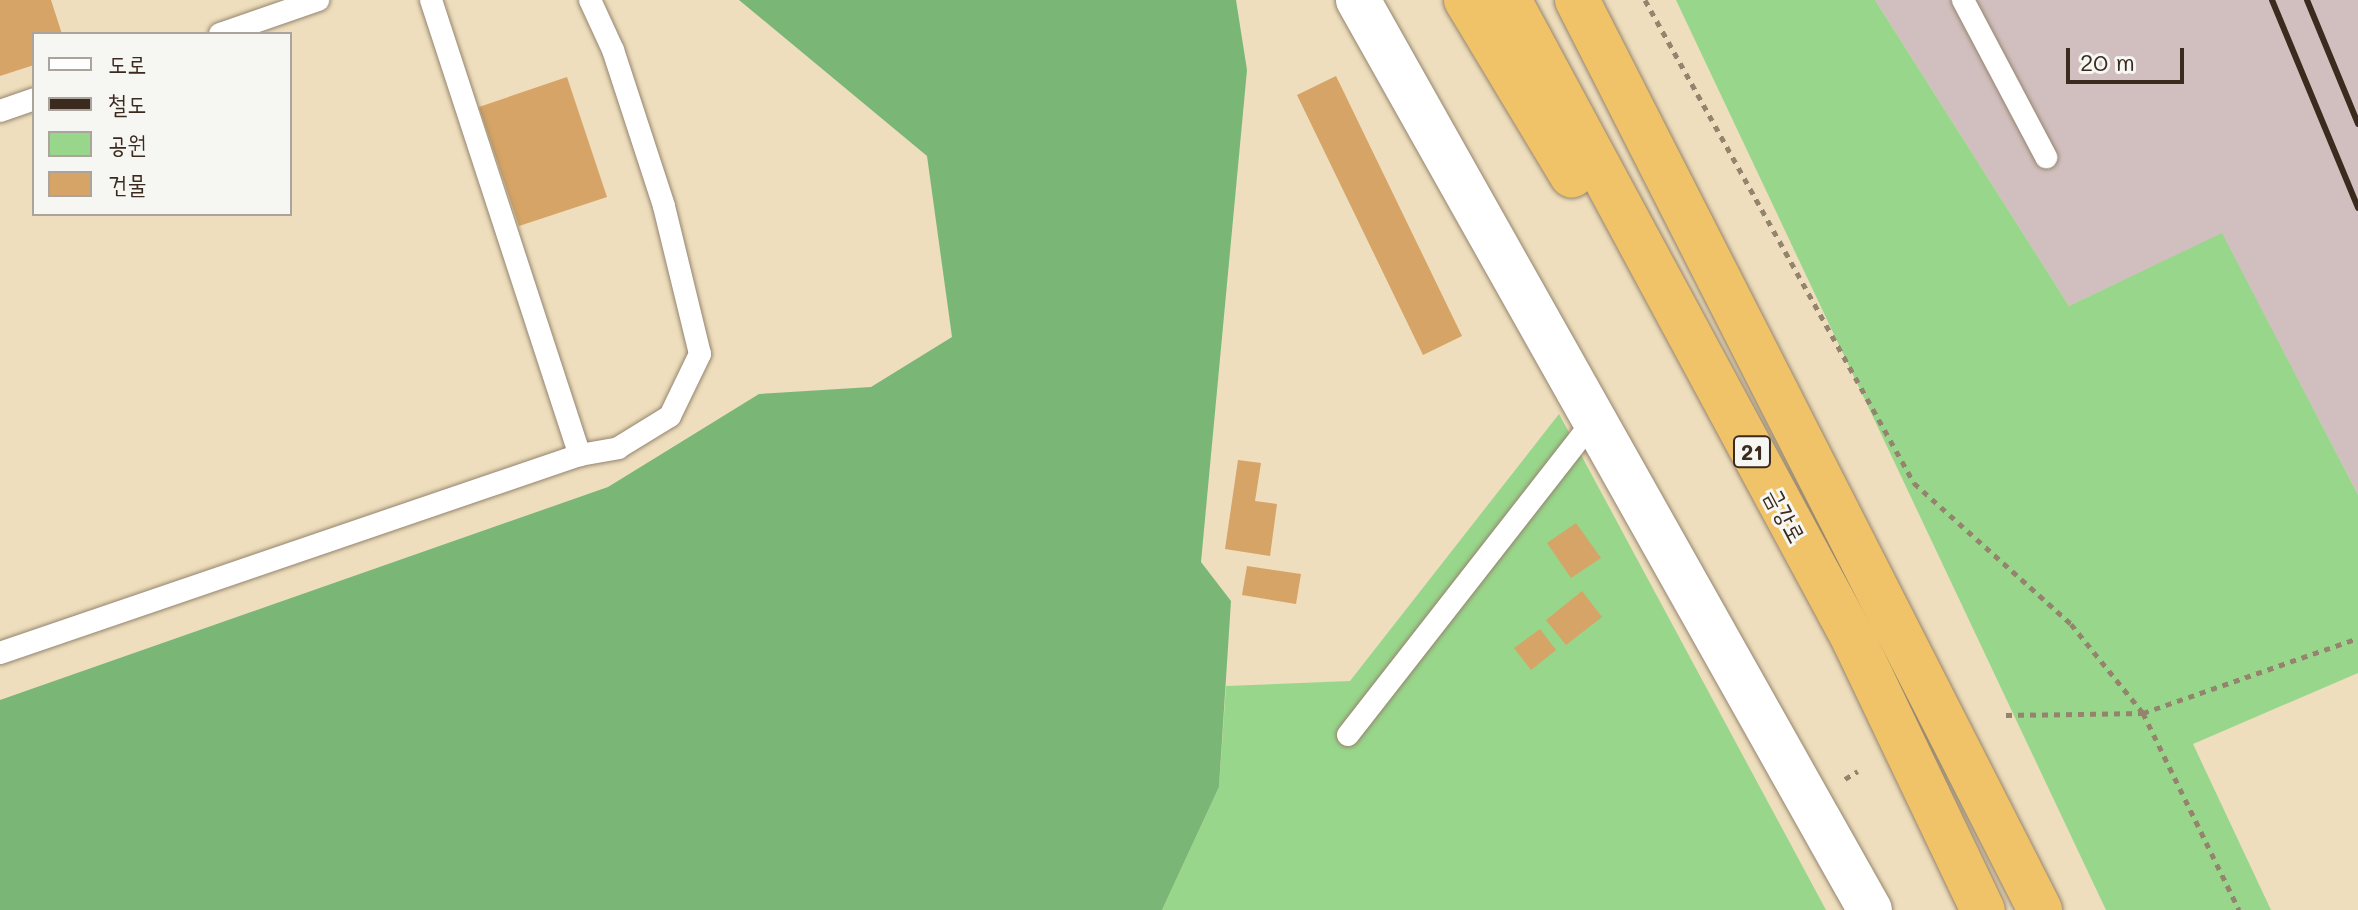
<!DOCTYPE html>
<meta charset="utf-8">
<style>
body{margin:0}
#map{position:relative;width:2358px;height:910px;overflow:hidden;background:#eedebd;font-family:Mali,"Poor Story",sans-serif}
div>[style]{position:absolute}
.industrial>*{inset:0;background:#d1bfbf}
.green>*{inset:0;background:#98d68b}
.forest>*{inset:0;background:#7ab777}
.building>*{inset:0;background:#d5a466}
.path>*{height:5px;margin-top:-2.5px;transform-origin:0;background:repeating-linear-gradient(90deg,#94846e 0 6px,transparent 0 12px)}
.roads{filter:drop-shadow(0 0 2px #94846e) drop-shadow(0 0 2px #94846e)}
.service>*{height:22px;margin:-11px;padding:0 11px;transform-origin:11px;border-radius:11px;background:#fff}
.tertiary>*{height:44px;margin:-22px;padding:0 22px;transform-origin:22px;border-radius:22px;background:#fff}
.trunk>*{height:44px;margin:-22px;padding:0 22px;transform-origin:22px;border-radius:22px;background:#f1c369}
.rail>*{height:6px;margin:-3px;padding:0 3px;transform-origin:3px;border-radius:3px;background:#3b2a1e}
span{translate:-50% -50%;white-space:nowrap;text-align:center;line-height:1.15;-webkit-text-stroke:6px #f6f6f2;paint-order:stroke}
.shield-label span{padding:2px 6px;background:#f6f6f2;border:2px solid;border-radius:6px;-webkit-text-stroke-width:0}
.shield-label{font-size:22px;color:#3b2a1e;font-weight:700}
.street-label{font-size:24px;color:#3b2a1e}
.legend{position:absolute;left:32px;top:32px;width:260px;height:184px;box-sizing:border-box;background:#f6f6f2;border:2px solid #aba49d;margin:0;padding:10px 14px;list-style:none;font-size:24px;color:#3b2a1e}
.legend li{display:flex;align-items:center;gap:16px;height:40px}
.legend b{width:40px;border:2px solid #aba49d}
.scale{position:absolute;left:2066px;top:48px;width:118px;height:36px;box-sizing:border-box;border:4px solid #3b2a1e;border-top:0;padding-left:10px;font-size:24px;line-height:28px;white-space:nowrap;color:#3b2a1e;-webkit-text-stroke:6px #f6f6f2;paint-order:stroke}
</style>
<div id="map">
<div class="industrial">
<div style="clip-path:polygon(1875px 0,2358px 0,2358px 495px,2222px 234px,2069px 306px)"></div>
</div>
<div class="green">
<div style="clip-path:polygon(1676px 0,1875px 0,2069px 306px,2222px 233px,2358px 495px,2358px 673px,2193px 744px,2271px 910px,2106px 910px)"></div>
<div style="clip-path:polygon(1559px 414px,1826px 910px,1162px 910px,1219px 787px,1226px 686px,1350px 681px)"></div>
</div>
<div class="forest">
<div style="clip-path:polygon(739px 0,1236px 0,1247px 70px,1201px 562px,1231px 601px,1219px 787px,1162px 910px,0 910px,0 700px,608px 487px,759px 394px,871px 387px,952px 337px,927px 156px)"></div>
</div>
<div class="building">
<div style="clip-path:polygon(0 0,51px 0,62px 34px,34px 34px,34px 65px,0 76px)"></div>
<div style="clip-path:polygon(1336px 76px,1462px 336px,1423px 355px,1297px 95px)"></div>
<div style="clip-path:polygon(567px 77px,607px 197px,519px 226px,479px 107px)"></div>
<div style="clip-path:polygon(1238px 460px,1261px 463px,1255px 501px,1277px 504px,1270px 556px,1225px 549px)"></div>
<div style="clip-path:polygon(1576px 523px,1601px 558px,1571px 578px,1547px 543px)"></div>
<div style="clip-path:polygon(1247px 566px,1301px 574px,1296px 604px,1242px 595px)"></div>
<div style="clip-path:polygon(1582px 591px,1602px 617px,1566px 645px,1546px 620px)"></div>
<div style="clip-path:polygon(1540px 629px,1556px 650px,1531px 670px,1514px 648px)"></div>
</div>
<div class="path">
<div style="left:1645px;top:0;width:553px;rotate:60.88deg"></div>
<div style="left:1914px;top:483px;width:211px;rotate:41.9deg"></div>
<div style="left:2071px;top:624px;width:114px;rotate:51deg"></div>
<div style="left:2143px;top:713px;width:219px;rotate:64deg"></div>
<div style="left:2006px;top:715px;width:137px;rotate:-0.8deg"></div>
<div style="left:2143px;top:713px;width:228px;rotate:-19.2deg"></div>
<div style="left:1845px;top:779px;width:15px;rotate:-32deg"></div>
</div>
<div class="roads">
<div class="service">
<div style="left:431px;top:0;width:479px;rotate:71.9deg"></div>
<div style="left:1963px;top:0;width:178px;rotate:62.1deg"></div>
<div style="left:220px;top:34px;width:104px;rotate:-19.1deg"></div>
<div style="left:0;top:111px;width:36px;rotate:-19deg"></div>
<div style="left:0;top:653px;width:613px;rotate:-18.85deg"></div>
<div style="left:580px;top:455px;width:39px;rotate:-10deg"></div>
<div style="left:618px;top:448px;width:61px;rotate:-31.6deg"></div>
<div style="left:670px;top:416px;width:69px;rotate:-64.2deg"></div>
<div style="left:700px;top:354px;width:152px;rotate:-103.7deg"></div>
<div style="left:664px;top:206px;width:164px;rotate:-108.1deg"></div>
<div style="left:613px;top:50px;width:55px;rotate:-114.7deg"></div>
<div style="left:1348px;top:735px;width:402px;rotate:-52deg"></div>
</div>
<div class="tertiary">
<div style="left:1358px;top:0;width:1044px;rotate:60.64deg"></div>
</div>
<div class="trunk">
<div style="left:1466px;top:0;width:205px;rotate:58.9deg"></div>
<div style="left:1509px;top:0;width:727px;rotate:61.67deg"></div>
<div style="left:1854px;top:640px;width:299px;rotate:64.5deg"></div>
<div style="left:1577px;top:0;width:1021px;rotate:63.03deg"></div>
</div>
</div>
<div class="rail">
<div style="left:2272px;top:0;width:225px;rotate:67.5deg"></div>
<div style="left:2307px;top:0;width:134px;rotate:67.6deg"></div>
</div>
<div class="shield-label">
<span style="left:1752px;top:452px">21</span>
</div>
<div class="street-label">
<span style="left:1786px;top:515px;rotate:62deg">금강로</span>
</div>
<ul class="legend">
<li><b style="height:10px;background:#fff"></b>도로</li>
<li><b style="height:10px;background:#3b2a1e"></b>철도</li>
<li><b style="height:22px;background:#98d68b"></b>공원</li>
<li><b style="height:22px;background:#d5a466"></b>건물</li>
</ul>
<div class="scale">20 m</div>
</div>
